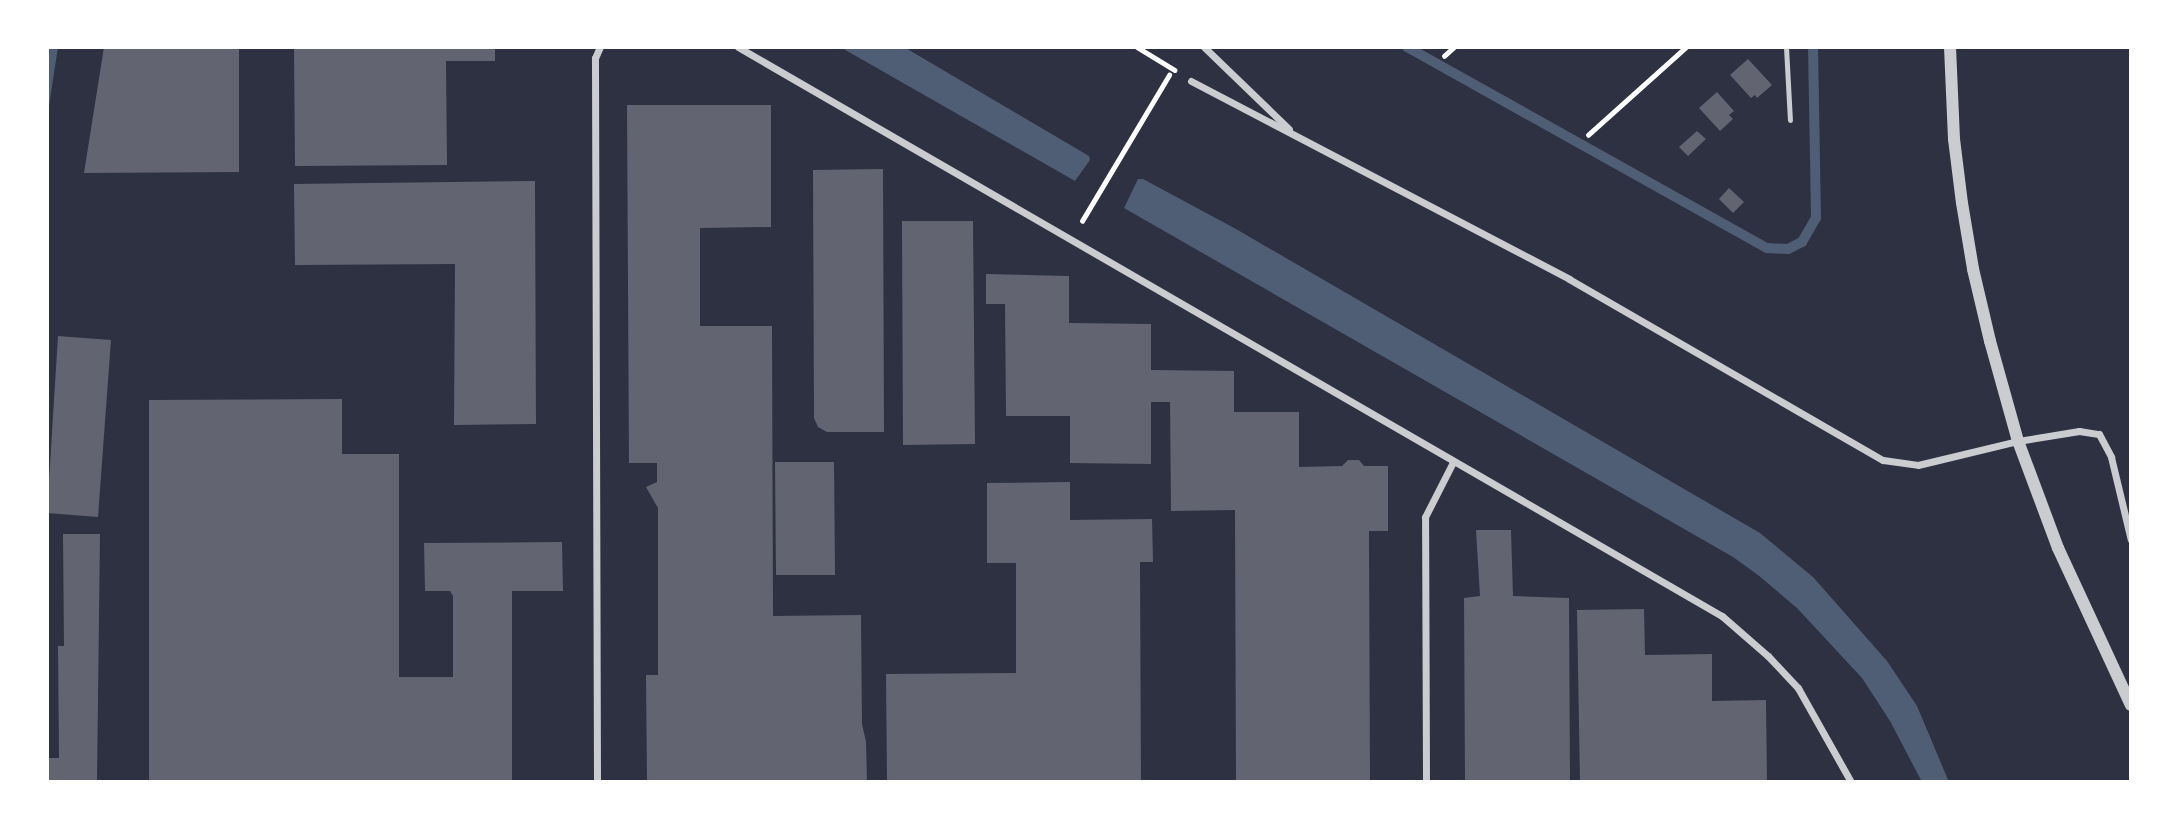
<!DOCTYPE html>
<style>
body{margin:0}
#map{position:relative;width:2178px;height:829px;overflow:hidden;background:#2d3142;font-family:"Fira Sans",sans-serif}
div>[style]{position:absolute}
.water>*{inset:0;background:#4f5d75}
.stream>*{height:10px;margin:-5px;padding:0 5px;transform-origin:5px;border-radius:5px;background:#4f5d75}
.building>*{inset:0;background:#626471}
.path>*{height:4.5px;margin:-2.25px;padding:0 2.25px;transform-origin:2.25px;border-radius:2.25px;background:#fff}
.service>*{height:5px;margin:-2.5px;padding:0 2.5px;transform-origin:2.5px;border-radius:2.5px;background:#caccd0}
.minor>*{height:7px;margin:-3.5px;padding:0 3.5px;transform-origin:3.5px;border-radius:3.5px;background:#caccd0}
.tertiary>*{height:12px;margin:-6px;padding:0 6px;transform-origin:6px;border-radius:6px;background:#caccd0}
span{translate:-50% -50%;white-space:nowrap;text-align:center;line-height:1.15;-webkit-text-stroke:7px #fff;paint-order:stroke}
.frame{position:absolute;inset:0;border:49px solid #fff;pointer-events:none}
</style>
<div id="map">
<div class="water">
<div style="clip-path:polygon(47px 47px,58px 47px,47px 119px)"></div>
<div style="clip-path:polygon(840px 47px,904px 47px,1089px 156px,1090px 160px,1075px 181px)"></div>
<div style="clip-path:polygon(1138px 179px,1143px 179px,1236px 229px,1760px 533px,1813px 577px,1887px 661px,1917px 706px,1949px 782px,1922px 782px,1890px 721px,1862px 678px,1797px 608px,1758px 575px,1733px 557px,1124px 208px)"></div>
</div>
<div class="stream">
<div style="left:1407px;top:47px;width:412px;rotate:29.2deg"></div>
<div style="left:1767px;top:248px;width:21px;rotate:3deg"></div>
<div style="left:1788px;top:249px;width:16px;rotate:-27deg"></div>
<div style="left:1802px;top:242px;width:28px;rotate:-60deg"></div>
<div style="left:1816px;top:218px;width:171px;rotate:-91deg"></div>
</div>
<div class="building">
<div style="clip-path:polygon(104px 47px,239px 47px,239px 172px,84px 173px)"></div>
<div style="clip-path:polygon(294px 47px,495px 47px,495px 61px,446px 61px,447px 165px,295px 166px)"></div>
<div style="clip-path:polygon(1748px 59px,1772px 85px,1757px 98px,1755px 95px,1751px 98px,1730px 75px)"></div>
<div style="clip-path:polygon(1717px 92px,1734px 111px,1729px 115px,1733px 119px,1720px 131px,1699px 108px)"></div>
<div style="clip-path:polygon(627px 105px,771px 105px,771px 227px,700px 228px,700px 326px,772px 326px,773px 616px,861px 615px,862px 724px,866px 742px,867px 782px,647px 782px,646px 675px,658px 675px,658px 508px,646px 487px,657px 482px,657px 463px,629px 463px)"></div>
<div style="clip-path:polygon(1697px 131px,1706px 139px,1688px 156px,1679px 147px)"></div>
<div style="clip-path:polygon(883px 169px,884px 432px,827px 432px,818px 427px,814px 418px,813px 170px)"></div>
<div style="clip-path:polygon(535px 181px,536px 424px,454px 425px,455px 264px,295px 265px,294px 184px)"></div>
<div style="clip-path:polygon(1729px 188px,1744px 202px,1733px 213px,1719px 199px)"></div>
<div style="clip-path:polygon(902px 221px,973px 221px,975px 444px,903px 445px)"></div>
<div style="clip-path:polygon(986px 274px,1069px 276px,1069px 323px,1151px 324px,1151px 370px,1234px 371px,1234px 412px,1299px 412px,1299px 467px,1342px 466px,1348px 460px,1359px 460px,1364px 466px,1388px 466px,1388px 531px,1369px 531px,1370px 782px,1236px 782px,1235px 510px,1171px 511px,1170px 402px,1151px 402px,1151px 464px,1070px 463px,1070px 416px,1006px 416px,1005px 304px,986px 304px)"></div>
<div style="clip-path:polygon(58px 336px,111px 340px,98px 517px,47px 513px)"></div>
<div style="clip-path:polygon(342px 399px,342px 454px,399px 454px,399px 677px,453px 677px,453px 596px,450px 591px,425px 591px,424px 543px,562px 542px,563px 591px,512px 591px,512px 782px,149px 782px,149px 400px)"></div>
<div style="clip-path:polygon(775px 462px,834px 462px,835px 575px,776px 575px)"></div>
<div style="clip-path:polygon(1070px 482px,1070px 520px,1152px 519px,1153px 562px,1140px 562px,1141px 782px,887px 782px,886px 674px,1016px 673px,1016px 563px,987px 563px,987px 483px)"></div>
<div style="clip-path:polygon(1476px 530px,1511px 530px,1513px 596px,1569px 598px,1570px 782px,1465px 782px,1464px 598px,1480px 596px)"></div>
<div style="clip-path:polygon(63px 534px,100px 534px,97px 782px,47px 782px,47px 758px,59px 758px,58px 646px,64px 646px)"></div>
<div style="clip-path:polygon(1644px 609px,1645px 655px,1712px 654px,1712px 701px,1766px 700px,1767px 782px,1580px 782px,1577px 610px)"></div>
</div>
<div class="path">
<div style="left:1137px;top:47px;width:44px;rotate:31.2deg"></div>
<div style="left:1444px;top:56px;width:13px;rotate:-42deg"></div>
<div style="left:1588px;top:135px;width:132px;rotate:-41.9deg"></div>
<div style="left:1082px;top:221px;width:170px;rotate:-59.2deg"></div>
</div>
<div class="service">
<div style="left:1786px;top:47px;width:73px;rotate:86.9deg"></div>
</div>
<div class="minor">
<div style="left:738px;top:47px;width:1137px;rotate:30.04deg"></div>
<div style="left:1722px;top:616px;width:61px;rotate:41deg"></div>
<div style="left:1768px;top:656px;width:44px;rotate:46.8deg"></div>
<div style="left:1798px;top:688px;width:108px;rotate:60.6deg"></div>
<div style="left:1204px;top:47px;width:118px;rotate:44deg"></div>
<div style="left:1191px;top:81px;width:427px;rotate:27.6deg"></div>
<div style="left:1569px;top:279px;width:362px;rotate:30deg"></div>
<div style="left:1883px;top:460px;width:35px;rotate:8deg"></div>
<div style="left:1918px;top:465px;width:103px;rotate:-13.5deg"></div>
<div style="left:2018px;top:441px;width:62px;rotate:-9.3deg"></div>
<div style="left:2079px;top:431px;width:20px;rotate:9deg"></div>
<div style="left:2099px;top:434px;width:26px;rotate:62deg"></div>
<div style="left:2111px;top:457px;width:85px;rotate:76.5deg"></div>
<div style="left:597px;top:782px;width:724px;rotate:-90.16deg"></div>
<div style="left:595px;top:58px;width:12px;rotate:-66deg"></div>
<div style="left:1426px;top:782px;width:265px;rotate:-90.2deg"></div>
<div style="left:1425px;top:517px;width:62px;rotate:-63deg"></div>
</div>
<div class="tertiary">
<div style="left:1950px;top:47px;width:92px;rotate:87.5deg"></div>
<div style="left:1954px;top:139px;width:64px;rotate:82.9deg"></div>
<div style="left:1962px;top:203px;width:67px;rotate:80.5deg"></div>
<div style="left:1973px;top:269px;width:74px;rotate:76.7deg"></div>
<div style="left:1990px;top:341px;width:104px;rotate:74.4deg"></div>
<div style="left:2018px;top:441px;width:114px;rotate:69.5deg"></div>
<div style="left:2058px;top:548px;width:173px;rotate:65.1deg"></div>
</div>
<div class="frame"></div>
</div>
